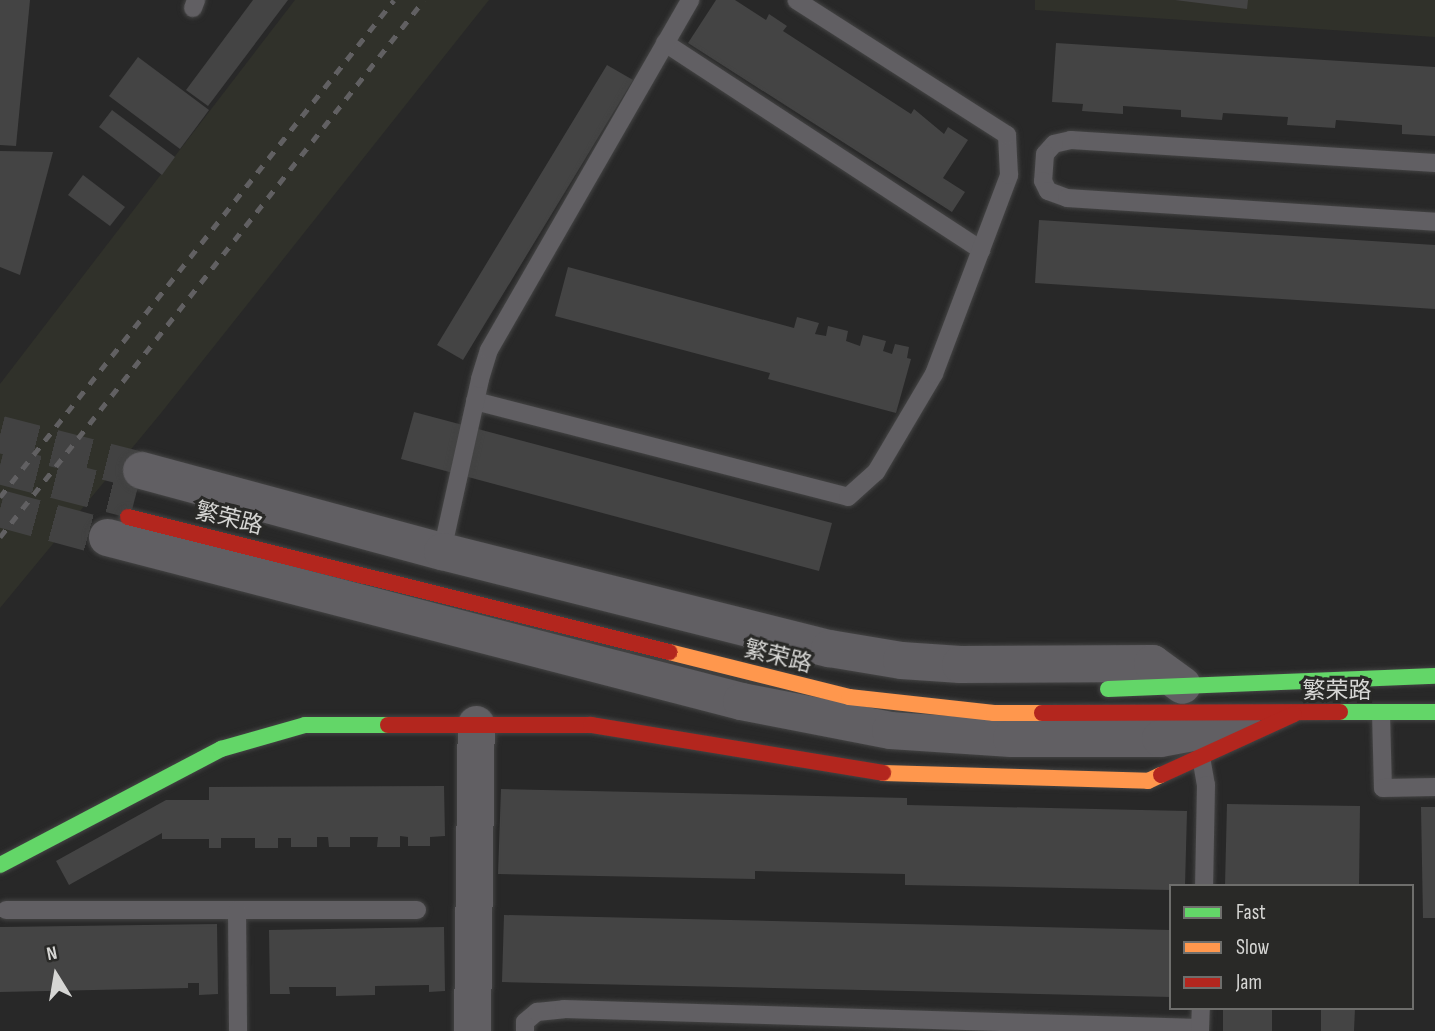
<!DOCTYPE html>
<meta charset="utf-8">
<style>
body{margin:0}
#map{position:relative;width:1435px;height:1031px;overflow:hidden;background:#282828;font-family:"Sofia Sans Condensed","Noto Sans SC",sans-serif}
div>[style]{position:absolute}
.built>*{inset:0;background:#30312a}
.building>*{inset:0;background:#444}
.street-tunnel>*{height:37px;margin-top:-18.5px;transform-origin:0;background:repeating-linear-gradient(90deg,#424242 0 37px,transparent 0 55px)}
.secondary-tunnel>*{height:38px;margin-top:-19px;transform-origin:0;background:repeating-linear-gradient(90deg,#424242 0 38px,transparent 0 57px)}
.roads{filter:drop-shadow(0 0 2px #444) drop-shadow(0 0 2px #444)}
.lane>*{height:18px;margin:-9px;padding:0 9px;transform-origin:9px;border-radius:9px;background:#615f63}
.street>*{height:37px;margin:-18.5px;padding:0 18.5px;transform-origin:18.5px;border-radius:18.5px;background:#615f63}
.fast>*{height:16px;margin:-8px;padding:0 8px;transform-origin:8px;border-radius:8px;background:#63d668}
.slow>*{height:16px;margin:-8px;padding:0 8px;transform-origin:8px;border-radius:8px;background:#ff974d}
.jam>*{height:16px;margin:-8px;padding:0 8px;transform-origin:8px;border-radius:8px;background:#b3261e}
.rail>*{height:5px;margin-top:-2.5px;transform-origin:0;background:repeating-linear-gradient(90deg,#616062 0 9px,transparent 0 18px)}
span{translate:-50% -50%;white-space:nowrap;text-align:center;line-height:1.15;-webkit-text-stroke:6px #292927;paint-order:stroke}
.street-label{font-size:23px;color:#d6d6d4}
.legend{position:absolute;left:1169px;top:884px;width:245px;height:126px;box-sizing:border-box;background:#292927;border:2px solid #6e6e6c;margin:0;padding:9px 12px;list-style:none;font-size:21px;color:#d6d6d4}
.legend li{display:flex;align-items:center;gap:14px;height:35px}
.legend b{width:35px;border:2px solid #6e6e6c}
.north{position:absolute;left:21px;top:940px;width:70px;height:70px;-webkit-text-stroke:5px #292927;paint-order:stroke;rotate:349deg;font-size:19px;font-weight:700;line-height:28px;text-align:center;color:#d6d6d4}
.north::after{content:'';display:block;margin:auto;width:24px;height:32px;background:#d6d6d4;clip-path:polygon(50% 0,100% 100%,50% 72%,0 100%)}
</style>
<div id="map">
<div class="built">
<div style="clip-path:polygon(295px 0,489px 0,161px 413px,0 608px,0 384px)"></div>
<div style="clip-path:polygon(1035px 0,1435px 0,1435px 37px,1035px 10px)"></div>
</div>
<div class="building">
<div style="clip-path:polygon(0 0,30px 0,16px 146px,0 145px)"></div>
<div style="clip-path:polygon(253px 0,288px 0,208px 106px,186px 90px)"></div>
<div style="clip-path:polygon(716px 0,735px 0,766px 20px,769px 14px,787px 26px,783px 31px,911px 114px,914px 109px,944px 134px,948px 127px,968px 140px,943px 178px,965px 192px,952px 212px,688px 43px)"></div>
<div style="clip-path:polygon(1175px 0,1248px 0,1247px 9px)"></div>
<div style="clip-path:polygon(1056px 43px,1435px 67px,1435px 136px,1402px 134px,1402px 125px,1336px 120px,1335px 128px,1287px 125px,1288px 117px,1223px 113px,1222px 120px,1181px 117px,1181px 110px,1123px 106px,1123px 114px,1082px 111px,1083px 104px,1052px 102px)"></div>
<div style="clip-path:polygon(138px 57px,209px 110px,180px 149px,109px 96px)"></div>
<div style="clip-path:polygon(607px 65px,633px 80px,463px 360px,437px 345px)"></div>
<div style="clip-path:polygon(112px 110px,175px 157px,162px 175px,99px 127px)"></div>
<div style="clip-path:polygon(0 151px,53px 152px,20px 275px,0 267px)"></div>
<div style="clip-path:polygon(83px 175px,125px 207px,110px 226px,68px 195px)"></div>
<div style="clip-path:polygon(1039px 220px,1435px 245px,1435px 309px,1035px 283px)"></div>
<div style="clip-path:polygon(568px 267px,794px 328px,797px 317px,819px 323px,815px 334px,826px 336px,828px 326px,848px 331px,846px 341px,860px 346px,863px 335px,886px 341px,883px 351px,892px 354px,895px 344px,909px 347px,907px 358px,911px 359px,896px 413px,768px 379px,770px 373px,555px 316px)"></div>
<div style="clip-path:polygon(414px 412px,832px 523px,819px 571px,401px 459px)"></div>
<div style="clip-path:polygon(444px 786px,445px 836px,430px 837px,430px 846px,408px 846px,408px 837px,400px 836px,400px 847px,377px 847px,378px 837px,350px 837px,350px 847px,329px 847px,328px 837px,317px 837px,317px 847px,291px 847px,291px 838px,278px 838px,278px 848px,255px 848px,255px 838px,221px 838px,221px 848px,209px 848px,209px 839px,162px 839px,162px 833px,69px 885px,56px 861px,166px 800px,209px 800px,209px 787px)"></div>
<div style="clip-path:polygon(501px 789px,907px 798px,907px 805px,1187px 811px,1185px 886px,1171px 886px,1171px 890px,905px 885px,905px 874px,755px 871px,755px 879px,498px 874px)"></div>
<div style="clip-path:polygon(1227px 804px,1360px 806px,1359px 886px,1225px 886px)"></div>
<div style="clip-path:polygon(1421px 807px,1435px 807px,1435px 918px,1423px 918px)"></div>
<div style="clip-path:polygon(504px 915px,1171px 930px,1171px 997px,502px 982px)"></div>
<div style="clip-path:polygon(217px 924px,218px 994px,199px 995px,199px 983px,188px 983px,188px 988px,0 992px,0 927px)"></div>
<div style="clip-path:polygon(444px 927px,445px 991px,429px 992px,429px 985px,375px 986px,375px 995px,336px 996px,336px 987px,289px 987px,290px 994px,270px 994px,269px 930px)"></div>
<div style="clip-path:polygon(1223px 1008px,1272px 1008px,1272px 1031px,1223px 1031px)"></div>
<div style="clip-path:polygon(1321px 1008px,1355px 1008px,1354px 1031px,1321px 1031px)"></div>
</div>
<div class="street-tunnel">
<div style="left:0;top:434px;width:146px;rotate:14.3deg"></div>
<div style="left:0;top:508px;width:111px;rotate:15.2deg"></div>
</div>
<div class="secondary-tunnel">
<div style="left:0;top:465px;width:139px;rotate:14.5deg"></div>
</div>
<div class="roads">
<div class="lane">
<div style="left:193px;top:8px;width:9px;rotate:-69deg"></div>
<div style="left:665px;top:43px;width:378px;rotate:33.2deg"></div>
<div style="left:1435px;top:163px;width:365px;rotate:-176.4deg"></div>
<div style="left:1071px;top:140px;width:17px;rotate:167deg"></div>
<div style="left:1054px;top:144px;width:13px;rotate:132deg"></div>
<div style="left:1045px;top:154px;width:27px;rotate:94deg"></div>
<div style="left:1043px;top:181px;width:11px;rotate:63deg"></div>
<div style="left:1048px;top:191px;width:20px;rotate:20deg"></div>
<div style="left:1067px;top:198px;width:369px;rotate:3.7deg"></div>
<div style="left:475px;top:401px;width:385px;rotate:14.4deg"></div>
<div style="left:848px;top:497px;width:38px;rotate:-42deg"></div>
<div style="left:876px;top:472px;width:114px;rotate:-59.4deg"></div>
<div style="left:934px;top:374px;width:213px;rotate:-69.3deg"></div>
<div style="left:1009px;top:175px;width:40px;rotate:-92.9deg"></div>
<div style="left:1007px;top:135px;width:250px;rotate:-147.4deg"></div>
<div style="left:442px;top:551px;width:176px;rotate:-77.5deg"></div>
<div style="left:480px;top:379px;width:30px;rotate:-73deg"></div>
<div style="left:489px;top:350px;width:404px;rotate:-60.1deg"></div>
<div style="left:1381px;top:713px;width:75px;rotate:88.5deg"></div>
<div style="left:1383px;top:788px;width:52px;rotate:-1.1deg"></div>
<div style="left:1201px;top:757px;width:28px;rotate:80deg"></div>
<div style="left:1206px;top:785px;width:101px;rotate:91.1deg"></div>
<div style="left:6px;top:910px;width:411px"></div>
<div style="left:237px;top:910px;width:121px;rotate:89.5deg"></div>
<div style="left:525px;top:1031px;width:9px;rotate:-90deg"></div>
<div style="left:525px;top:1022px;width:16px;rotate:-40deg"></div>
<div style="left:537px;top:1012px;width:27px;rotate:-6deg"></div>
<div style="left:564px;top:1009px;width:636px;rotate:1.71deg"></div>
<div style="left:1200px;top:1031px;width:23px;rotate:-88deg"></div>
</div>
<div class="street">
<div style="left:141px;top:470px;width:312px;rotate:15.1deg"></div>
<div style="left:442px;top:551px;width:399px;rotate:14.1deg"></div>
<div style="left:829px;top:648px;width:73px;rotate:9.5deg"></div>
<div style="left:901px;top:660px;width:59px;rotate:3.9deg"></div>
<div style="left:960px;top:664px;width:192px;rotate:-0.3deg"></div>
<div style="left:1152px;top:663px;width:37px;rotate:36deg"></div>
<div style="left:107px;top:537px;width:655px;rotate:14.5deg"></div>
<div style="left:741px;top:701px;width:152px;rotate:11deg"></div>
<div style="left:890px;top:730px;width:121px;rotate:3.8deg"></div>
<div style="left:1011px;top:738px;width:149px"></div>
<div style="left:1160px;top:738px;width:83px;rotate:-10.4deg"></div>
<div style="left:472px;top:1031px;width:307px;rotate:-89.3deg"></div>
</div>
<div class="fast">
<div style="left:1108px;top:689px;width:327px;rotate:-2.3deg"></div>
<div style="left:1340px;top:712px;width:95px"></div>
<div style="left:0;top:865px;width:250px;rotate:-27.7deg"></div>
<div style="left:221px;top:749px;width:87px;rotate:-15.9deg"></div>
<div style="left:305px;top:725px;width:83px"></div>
</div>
<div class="slow">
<div style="left:669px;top:652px;width:186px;rotate:14deg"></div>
<div style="left:849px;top:697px;width:146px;rotate:6.3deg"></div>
<div style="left:994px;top:713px;width:48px"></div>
<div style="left:883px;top:773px;width:265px;rotate:1.7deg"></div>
<div style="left:1148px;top:781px;width:14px;rotate:-25deg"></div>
</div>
<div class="jam">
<div style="left:128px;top:517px;width:558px;rotate:14.01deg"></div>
<div style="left:1042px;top:713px;width:298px;rotate:-0.2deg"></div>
<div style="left:388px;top:725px;width:203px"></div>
<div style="left:591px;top:725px;width:296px;rotate:9.3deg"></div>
<div style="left:1161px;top:775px;width:146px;rotate:-24.6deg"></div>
</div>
</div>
<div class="rail">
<div style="left:0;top:497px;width:634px;rotate:-51.59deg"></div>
<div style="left:0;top:537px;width:684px;rotate:-51.71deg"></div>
</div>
<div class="street-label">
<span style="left:229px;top:519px;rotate:14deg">繁荣路</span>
<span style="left:778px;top:657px;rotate:14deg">繁荣路</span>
<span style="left:1337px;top:691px">繁荣路</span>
</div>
<ul class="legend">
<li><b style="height:9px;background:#63d668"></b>Fast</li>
<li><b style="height:9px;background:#ff974d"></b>Slow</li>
<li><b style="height:9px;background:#b3261e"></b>Jam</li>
</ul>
<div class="north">N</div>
</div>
